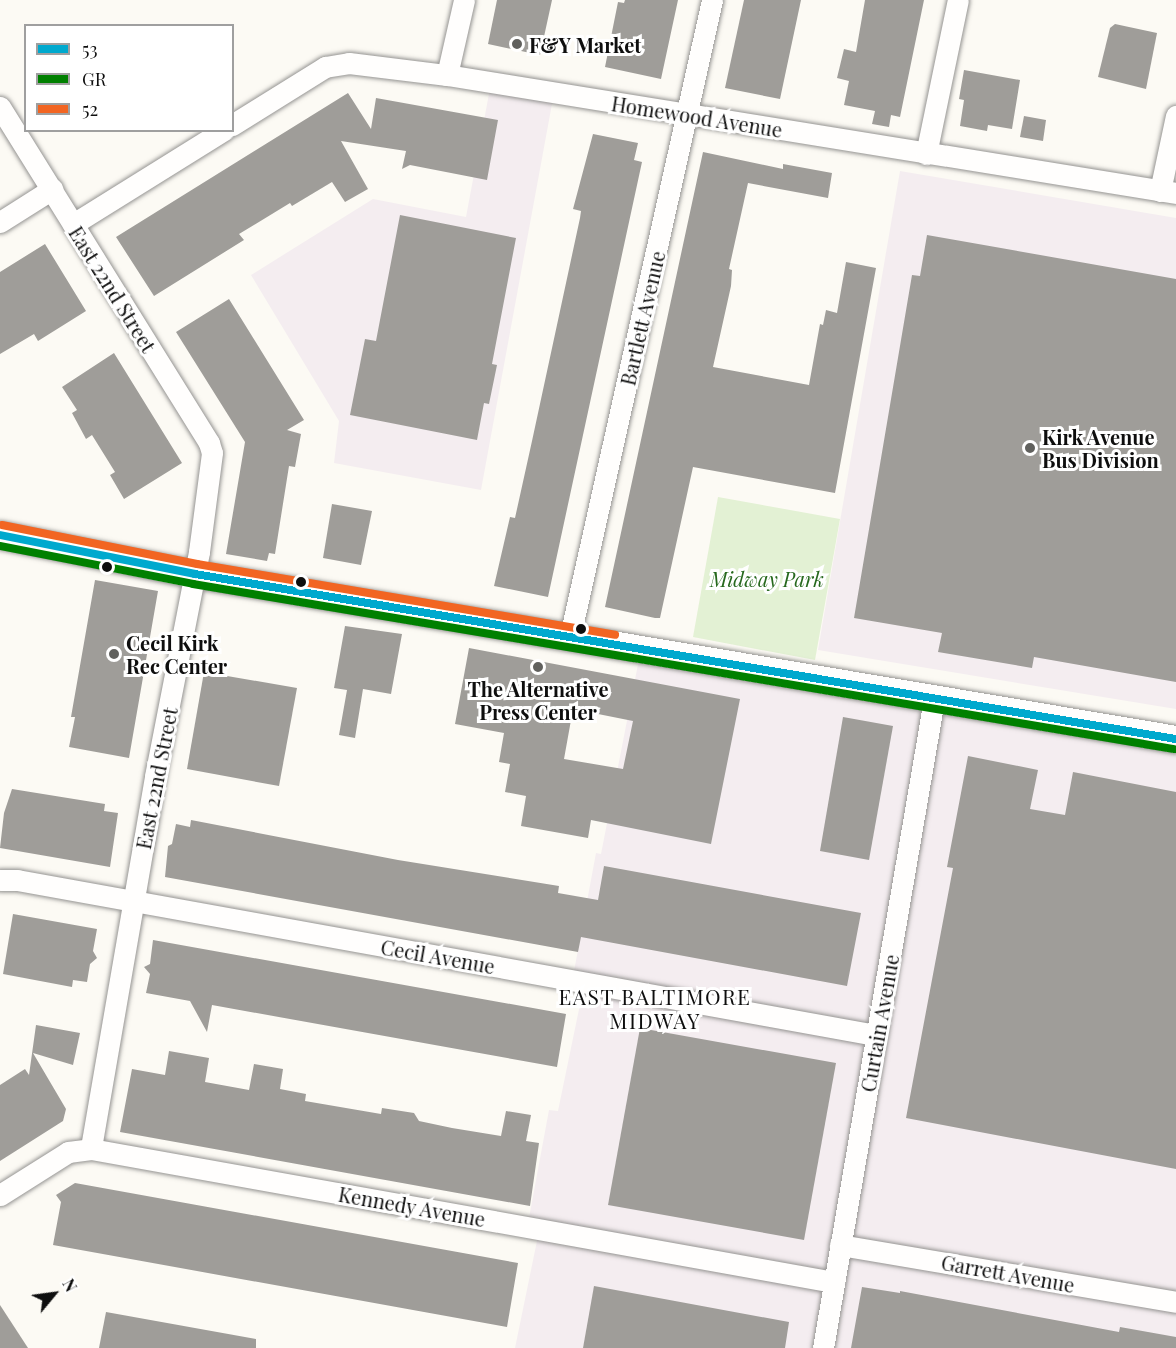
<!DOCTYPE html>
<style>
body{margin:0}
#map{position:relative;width:1176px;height:1348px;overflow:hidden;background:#fcfaf4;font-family:"Playfair Display",serif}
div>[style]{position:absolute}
.industrial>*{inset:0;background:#f4edf0}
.green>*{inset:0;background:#e3f1d4}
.building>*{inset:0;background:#9f9d99}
.roads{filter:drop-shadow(0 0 2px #959492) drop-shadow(0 0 2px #959492)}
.minor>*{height:21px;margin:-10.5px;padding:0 10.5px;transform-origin:10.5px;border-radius:10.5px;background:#fffefd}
.tertiary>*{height:27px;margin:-13.5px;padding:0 13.5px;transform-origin:13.5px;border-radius:13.5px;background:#fffefd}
.bus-1>*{height:8px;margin:-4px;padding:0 4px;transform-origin:4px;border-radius:4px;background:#00a9ce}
.bus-2>*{height:8px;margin:-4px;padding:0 4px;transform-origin:4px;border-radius:4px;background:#008000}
.bus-3>*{height:8px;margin:-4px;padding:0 4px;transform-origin:4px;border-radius:4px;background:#f26522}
.dots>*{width:16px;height:16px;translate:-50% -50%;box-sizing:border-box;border:3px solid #fff;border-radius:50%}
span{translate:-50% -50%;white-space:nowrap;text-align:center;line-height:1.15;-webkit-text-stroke:6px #fff;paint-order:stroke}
.poi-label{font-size:20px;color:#0e0e0e;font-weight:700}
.left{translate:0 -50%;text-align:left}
.street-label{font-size:20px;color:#0e0e0e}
.park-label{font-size:20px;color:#26681d;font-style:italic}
.neighbourhood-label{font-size:21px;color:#0e0e0e;letter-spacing:1.5px}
.legend{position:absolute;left:24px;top:24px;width:210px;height:108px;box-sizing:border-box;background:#fff;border:2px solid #9f9f9f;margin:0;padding:8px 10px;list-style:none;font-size:18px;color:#0e0e0e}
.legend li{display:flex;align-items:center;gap:12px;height:30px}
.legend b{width:30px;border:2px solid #9f9f9f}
.north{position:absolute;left:24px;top:1264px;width:60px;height:60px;-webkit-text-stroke:4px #fff;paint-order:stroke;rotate:61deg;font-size:16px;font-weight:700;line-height:24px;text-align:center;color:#0e0e0e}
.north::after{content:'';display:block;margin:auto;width:21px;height:27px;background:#0e0e0e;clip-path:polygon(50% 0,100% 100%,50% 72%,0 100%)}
</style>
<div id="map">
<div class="industrial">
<div style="clip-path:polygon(491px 83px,554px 93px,481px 490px,334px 463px,339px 421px,251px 275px,373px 199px,466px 217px)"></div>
<div style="clip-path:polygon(900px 171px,1176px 218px,1176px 709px,818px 650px)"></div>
<div style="clip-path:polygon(640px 654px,1176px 738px,1176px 1348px,515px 1348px,538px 1236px,526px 1234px,549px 1110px,558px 1111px,584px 985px,572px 982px,596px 853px,601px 854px)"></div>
</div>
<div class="green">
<div style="clip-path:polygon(718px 497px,840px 519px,815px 660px,693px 637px)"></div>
</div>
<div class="building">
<div style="clip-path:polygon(497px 0,552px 0,540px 55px,488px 44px)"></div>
<div style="clip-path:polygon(625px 0,678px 0,661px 79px,605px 67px,618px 2px,624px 3px)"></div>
<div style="clip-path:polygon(744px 0,801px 0,780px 99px,725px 88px)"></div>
<div style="clip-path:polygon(865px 0,924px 0,900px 117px,891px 115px,889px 127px,872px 124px,875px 111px,844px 105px,849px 81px,837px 78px,844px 49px,856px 52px)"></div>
<div style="clip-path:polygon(1115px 24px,1157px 33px,1146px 89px,1098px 77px,1110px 28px)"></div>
<div style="clip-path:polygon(964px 70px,1020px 80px,1012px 129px,988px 125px,987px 131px,960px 126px,964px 100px,959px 99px)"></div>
<div style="clip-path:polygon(348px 93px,371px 129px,376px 98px,498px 120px,487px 180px,410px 165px,402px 169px,406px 151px,341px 141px,368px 189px,345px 202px,332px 182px,292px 206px,290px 203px,239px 234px,244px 240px,154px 296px,116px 237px)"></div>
<div style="clip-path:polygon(1024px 116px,1046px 120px,1043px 141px,1020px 137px)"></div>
<div style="clip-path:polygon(593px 134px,638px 143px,634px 160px,642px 162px,548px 597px,494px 586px,510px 517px,515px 518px,532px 441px,580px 218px,581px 211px,573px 209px)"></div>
<div style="clip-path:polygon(703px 152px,783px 169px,783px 164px,832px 173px,828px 198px,748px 183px,729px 269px,732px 270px,731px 286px,713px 367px,809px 385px,820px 324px,823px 325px,826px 310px,837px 313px,846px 262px,876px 268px,835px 493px,693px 467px,660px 618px,655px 618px,605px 607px)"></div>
<div style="clip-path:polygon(400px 215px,516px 238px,492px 364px,497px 365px,489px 404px,484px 403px,477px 440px,350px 415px,365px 339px,376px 341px)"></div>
<div style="clip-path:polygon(927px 235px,1176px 279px,1176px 682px,1034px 657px,1032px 668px,938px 652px,942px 633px,854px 618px,912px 275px,920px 276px)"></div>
<div style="clip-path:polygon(45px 244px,86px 311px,38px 341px,34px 334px,0 354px,0 272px)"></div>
<div style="clip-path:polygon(229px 299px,304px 420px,287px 430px,301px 434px,295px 467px,289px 466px,275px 554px,269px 553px,267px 561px,226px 554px,245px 442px,176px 332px)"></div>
<div style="clip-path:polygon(114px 353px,182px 463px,124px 499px,110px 475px,115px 472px,92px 435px,86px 439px,72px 413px,77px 410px,62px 387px)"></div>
<div style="clip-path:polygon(332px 504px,372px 511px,361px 565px,323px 558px)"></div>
<div style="clip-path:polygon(95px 580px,158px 591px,129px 758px,69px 747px,75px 717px,71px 717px)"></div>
<div style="clip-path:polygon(345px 626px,402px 634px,391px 694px,363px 689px,355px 738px,339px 735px,347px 690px,334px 688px)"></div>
<div style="clip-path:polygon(evenodd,469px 648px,740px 699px,711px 844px,591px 820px,588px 838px,521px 826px,526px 796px,505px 792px,510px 764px,499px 762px,504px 733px,455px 724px,469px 648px,573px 709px,633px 721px,623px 769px,564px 759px,573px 709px)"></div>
<div style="clip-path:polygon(204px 672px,297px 688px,279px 786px,187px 769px)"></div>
<div style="clip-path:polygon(843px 717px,893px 726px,869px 860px,820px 851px)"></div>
<div style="clip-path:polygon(968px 756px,1038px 770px,1030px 809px,1065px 815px,1073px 772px,1176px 792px,1176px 1169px,906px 1118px,953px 868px,947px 867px)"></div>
<div style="clip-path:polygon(12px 789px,105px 804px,104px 811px,118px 813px,110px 867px,0 848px,4px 813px)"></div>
<div style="clip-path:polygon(191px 820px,398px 860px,559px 886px,558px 893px,598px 900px,604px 866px,861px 913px,847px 986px,581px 937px,578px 952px,165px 877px,168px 846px,172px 844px,176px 824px,190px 827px)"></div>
<div style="clip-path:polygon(13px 914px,97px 929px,93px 951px,97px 958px,90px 964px,87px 982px,73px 980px,72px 987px,3px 974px)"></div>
<div style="clip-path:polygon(153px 940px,566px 1014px,557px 1067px,212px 1005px,207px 1032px,190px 1001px,146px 993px,150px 974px,144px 967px,150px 964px)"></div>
<div style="clip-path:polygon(36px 1025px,80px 1033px,73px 1065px,33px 1053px,66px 1109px,63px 1121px,0 1161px,0 1085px,25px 1069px,29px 1075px)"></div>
<div style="clip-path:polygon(640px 1028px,836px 1063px,804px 1240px,608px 1205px)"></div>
<div style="clip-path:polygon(169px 1051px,209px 1058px,205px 1082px,249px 1090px,254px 1064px,283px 1069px,280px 1089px,306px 1094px,305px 1101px,381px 1114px,382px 1108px,414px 1113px,419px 1121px,452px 1128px,501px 1136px,506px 1111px,531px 1115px,526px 1141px,539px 1143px,530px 1206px,120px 1132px,132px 1069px,165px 1075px)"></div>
<div style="clip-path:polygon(75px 1183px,518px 1263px,507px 1327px,53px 1245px,61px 1202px,56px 1195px)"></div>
<div style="clip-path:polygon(594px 1286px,789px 1322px,785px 1348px,583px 1348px)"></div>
<div style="clip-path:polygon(862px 1287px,900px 1293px,900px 1291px,1119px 1332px,1120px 1327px,1176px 1337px,1176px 1348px,851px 1348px)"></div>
<div style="clip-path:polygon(0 1305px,28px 1348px,0 1348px)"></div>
<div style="clip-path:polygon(106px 1312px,256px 1339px,256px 1348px,99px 1348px)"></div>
</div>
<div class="roads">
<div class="minor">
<div style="left:447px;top:75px;width:77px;rotate:-77.2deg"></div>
<div style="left:0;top:107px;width:396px;rotate:58.1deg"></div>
<div style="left:209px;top:443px;width:10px;rotate:73deg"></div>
<div style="left:212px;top:453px;width:100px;rotate:97.5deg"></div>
<div style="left:199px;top:552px;width:229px;rotate:101.1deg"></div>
<div style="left:155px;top:777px;width:377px;rotate:99.8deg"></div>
<div style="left:232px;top:125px;width:110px;rotate:-31.9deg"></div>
<div style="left:325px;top:67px;width:24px;rotate:-9deg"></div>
<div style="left:349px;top:63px;width:99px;rotate:7deg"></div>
<div style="left:447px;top:75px;width:738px;rotate:9.19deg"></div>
<div style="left:926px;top:154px;width:157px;rotate:-78.3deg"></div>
<div style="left:1160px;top:191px;width:77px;rotate:-78deg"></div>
<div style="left:0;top:222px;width:62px;rotate:-32.4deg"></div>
<div style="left:73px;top:224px;width:178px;rotate:-31.9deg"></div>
<div style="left:570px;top:636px;width:652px;rotate:-77.41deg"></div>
<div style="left:0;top:880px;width:17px"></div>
<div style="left:17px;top:880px;width:873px;rotate:10.23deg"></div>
<div style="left:0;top:1195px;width:80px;rotate:-32.3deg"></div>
<div style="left:68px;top:1152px;width:23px;rotate:-7deg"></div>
<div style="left:91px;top:1149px;width:755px;rotate:10.15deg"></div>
<div style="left:840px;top:1245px;width:341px;rotate:9.6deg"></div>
<div style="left:823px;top:1348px;width:658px;rotate:-80.29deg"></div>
</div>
<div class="tertiary">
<div style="left:0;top:535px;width:199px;rotate:11.3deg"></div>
<div style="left:195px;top:574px;width:995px;rotate:9.55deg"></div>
</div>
</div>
<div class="bus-1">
<div style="left:0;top:535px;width:199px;rotate:11.3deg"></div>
<div style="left:195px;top:574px;width:995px;rotate:9.55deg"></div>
</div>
<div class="bus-2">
<div style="left:0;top:546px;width:197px;rotate:11.1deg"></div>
<div style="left:193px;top:584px;width:995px;rotate:9.55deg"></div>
</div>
<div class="bus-3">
<div style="left:2px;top:525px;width:199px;rotate:11.3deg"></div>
<div style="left:197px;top:564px;width:424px;rotate:9.6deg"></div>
</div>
<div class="dots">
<div style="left:517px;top:44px;background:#61615e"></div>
<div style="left:1030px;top:448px;background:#61615e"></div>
<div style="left:107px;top:567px;background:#0e0e0e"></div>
<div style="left:301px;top:582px;background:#0e0e0e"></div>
<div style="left:581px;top:629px;background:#0e0e0e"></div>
<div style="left:114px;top:654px;background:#61615e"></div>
<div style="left:538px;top:667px;background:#61615e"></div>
</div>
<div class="poi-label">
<span class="left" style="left:529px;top:44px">F&amp;Y Market</span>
<span class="left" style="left:1042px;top:448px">Kirk Avenue<br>Bus Division</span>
<span class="left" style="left:126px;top:654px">Cecil Kirk<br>Rec Center</span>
<span style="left:538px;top:700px">The Alternative<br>Press Center</span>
</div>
<div class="street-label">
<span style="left:697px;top:116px;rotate:9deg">Homewood Avenue</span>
<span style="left:113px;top:289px;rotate:58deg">East 22nd Street</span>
<span style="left:642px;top:318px;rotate:-77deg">Bartlett Avenue</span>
<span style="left:156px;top:778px;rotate:-79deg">East 22nd Street</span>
<span style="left:438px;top:956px;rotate:10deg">Cecil Avenue</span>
<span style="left:879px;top:1023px;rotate:-80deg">Curtain Avenue</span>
<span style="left:412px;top:1206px;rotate:10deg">Kennedy Avenue</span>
<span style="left:1008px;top:1273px;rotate:10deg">Garrett Avenue</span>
</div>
<div class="park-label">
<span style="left:767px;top:578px">Midway Park</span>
</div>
<div class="neighbourhood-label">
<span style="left:655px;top:1008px">EAST BALTIMORE<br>MIDWAY</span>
</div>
<ul class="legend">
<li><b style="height:8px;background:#00a9ce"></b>53</li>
<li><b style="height:8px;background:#008000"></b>GR</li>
<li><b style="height:8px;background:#f26522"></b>52</li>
</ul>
<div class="north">N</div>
</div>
